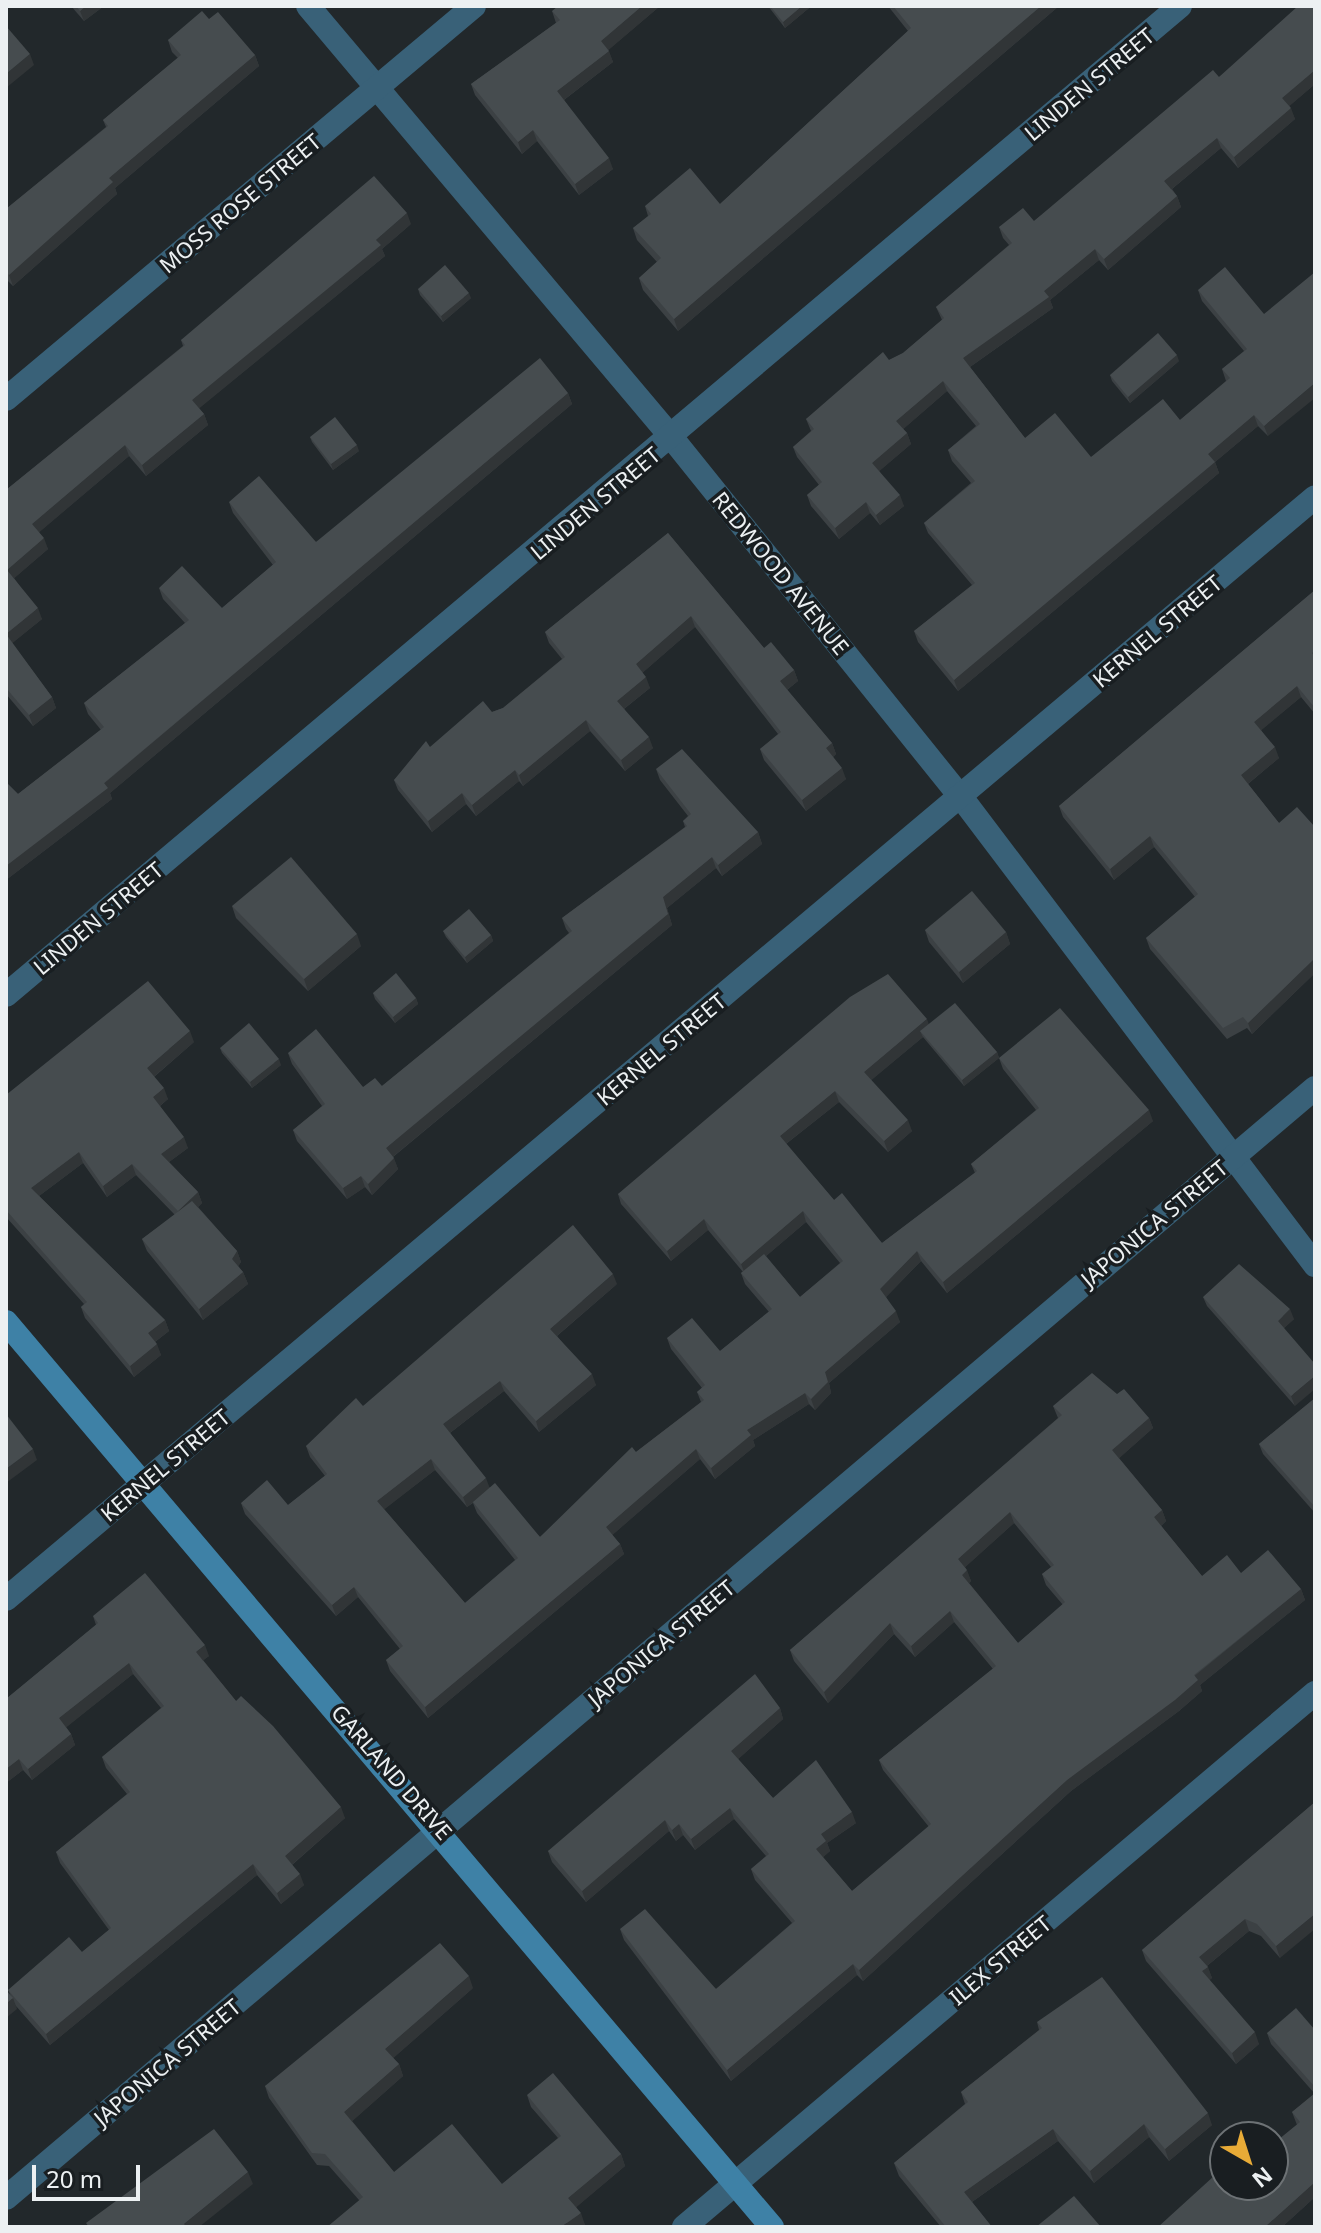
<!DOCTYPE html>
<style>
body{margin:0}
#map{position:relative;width:1321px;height:2233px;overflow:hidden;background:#22282b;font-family:"Noto Sans",sans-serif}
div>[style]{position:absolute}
.street>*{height:24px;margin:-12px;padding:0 12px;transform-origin:12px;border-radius:12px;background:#396178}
.secondary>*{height:24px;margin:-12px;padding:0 12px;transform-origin:12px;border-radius:12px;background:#3e81a6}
.wall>*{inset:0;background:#3c4144}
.shaded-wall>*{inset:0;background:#313537}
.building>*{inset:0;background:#464c4f}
span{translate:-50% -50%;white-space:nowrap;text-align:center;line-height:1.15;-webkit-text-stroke:7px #191e21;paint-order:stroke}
.street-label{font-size:22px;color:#ecf0f2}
.frame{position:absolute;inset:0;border:8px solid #ecf0f2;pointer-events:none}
.north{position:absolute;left:1209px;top:2121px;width:80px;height:80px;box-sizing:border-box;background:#191e21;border:2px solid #6d7275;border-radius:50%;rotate:141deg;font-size:22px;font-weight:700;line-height:32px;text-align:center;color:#ecf0f2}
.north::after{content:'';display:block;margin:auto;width:28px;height:36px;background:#e8ab37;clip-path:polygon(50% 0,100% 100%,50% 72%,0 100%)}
.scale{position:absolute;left:32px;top:2165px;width:108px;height:36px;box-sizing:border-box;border:4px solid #ecf0f2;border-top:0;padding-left:10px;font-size:24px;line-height:28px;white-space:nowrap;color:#ecf0f2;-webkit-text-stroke:6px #191e21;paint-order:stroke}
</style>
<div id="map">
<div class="street">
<div style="left:308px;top:6px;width:565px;rotate:49.88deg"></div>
<div style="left:672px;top:438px;width:461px;rotate:51.2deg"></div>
<div style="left:961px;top:797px;width:587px;rotate:52.9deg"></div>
<div style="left:6px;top:399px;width:611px;rotate:-40.02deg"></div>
<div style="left:6px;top:995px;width:1535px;rotate:-40.11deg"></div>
<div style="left:6px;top:1599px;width:1711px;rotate:-40.09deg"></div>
<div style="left:6px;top:2198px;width:1716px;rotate:-40.3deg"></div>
<div style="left:684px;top:2227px;width:827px;rotate:-40.24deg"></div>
</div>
<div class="secondary">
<div style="left:6px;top:1322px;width:1186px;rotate:49.76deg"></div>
</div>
<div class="wall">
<div style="clip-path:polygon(71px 6px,104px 6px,84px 21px)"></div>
<div style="clip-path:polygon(660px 6px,608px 50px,613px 62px,564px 100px,613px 169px,579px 195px,537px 141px,522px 154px,475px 95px,471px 84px,556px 23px,552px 11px)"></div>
<div style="clip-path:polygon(768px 6px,809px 6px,809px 8px,785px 28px)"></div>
<div style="clip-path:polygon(888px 6px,1059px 6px,678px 331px,643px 290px,639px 278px,657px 262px,637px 240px,633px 228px,648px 216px,645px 206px,720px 204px,908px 31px)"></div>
<div style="clip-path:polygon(1315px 6px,1315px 84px,1289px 106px,1295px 119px,1238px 168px,1221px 148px,1172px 189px,1177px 196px,1181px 207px,1108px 270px,1099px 260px,1050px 300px,1053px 308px,970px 367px,1025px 438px,1091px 457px,1180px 420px,1226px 381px,1222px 369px,1244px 351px,1202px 301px,1198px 290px,1264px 314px,1268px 436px,1258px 426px,1215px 462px,1219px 473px,958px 691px,918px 642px,914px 631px,972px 585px,928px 533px,924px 523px,971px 483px,952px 461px,948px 450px,976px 426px,947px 391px,903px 429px,907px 433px,911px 444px,879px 471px,904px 506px,880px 525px,870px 513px,839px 539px,811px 506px,807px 495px,819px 485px,797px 457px,793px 447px,811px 431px,806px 419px,889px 360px,903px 353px,942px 320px,936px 307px,1009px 245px,1003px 238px,999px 227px,1034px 221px,1219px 77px)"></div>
<div style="clip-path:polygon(209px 19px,255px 55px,259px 66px,115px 188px,117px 194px,13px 286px,7px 280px,6px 281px,6px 209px,106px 127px,103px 120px,178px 58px,172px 52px,168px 40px)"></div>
<div style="clip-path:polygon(411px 224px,382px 249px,385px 256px,199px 408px,204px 414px,208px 425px,146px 476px,129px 456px,39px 532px,48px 549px,14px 578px,42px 619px,12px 643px,52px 697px,56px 708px,33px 726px,6px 694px,6px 490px,183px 346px,181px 340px)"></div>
<div style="clip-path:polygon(418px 289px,471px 298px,443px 322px,420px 295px)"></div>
<div style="clip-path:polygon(1179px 361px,1130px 403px,1112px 381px,1110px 375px)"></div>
<div style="clip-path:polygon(568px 393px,572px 404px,110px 793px,112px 799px,6px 880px,6px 782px,18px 794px,101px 730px,88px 714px,84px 703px,185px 623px,163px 599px,159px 588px,222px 608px,273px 565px,233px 513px,229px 502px,316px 542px)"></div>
<div style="clip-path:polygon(310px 437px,359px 451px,333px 470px,312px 442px)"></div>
<div style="clip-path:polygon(668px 533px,764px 648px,794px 670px,798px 681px,787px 690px,832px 743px,836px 754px,833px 757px,846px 779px,806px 811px,764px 760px,760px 749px,778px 734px,695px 627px,642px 673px,650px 688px,624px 709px,653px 748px,625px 771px,590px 731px,523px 786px,519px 781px,476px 816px,466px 804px,432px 832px,398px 790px,394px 780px,430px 747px,492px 712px,503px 708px,562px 659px,549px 643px,545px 632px)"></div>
<div style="clip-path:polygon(1315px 590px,1315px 714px,1301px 697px,1261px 730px,1279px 758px,1248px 784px,1279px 823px,1315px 827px,1315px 973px,1252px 1034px,1247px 1028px,1227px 1039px,1150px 949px,1146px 938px,1195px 897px,1154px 847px,1114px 880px,1063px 817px,1059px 806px)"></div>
<div style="clip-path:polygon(656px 769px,758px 832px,762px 844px,722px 876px,716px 868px,667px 908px,672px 925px,393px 1157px,398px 1169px,372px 1195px,365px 1187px,347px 1199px,297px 1141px,293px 1130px,322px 1106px,292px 1064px,288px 1053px,363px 1087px,382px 1086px,569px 933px,566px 929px,562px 918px,685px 827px,683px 821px,688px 816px,660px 780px)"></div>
<div style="clip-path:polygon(232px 906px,361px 946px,308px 991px,236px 918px)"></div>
<div style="clip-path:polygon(925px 930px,1006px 932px,1010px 944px,963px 983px,929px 942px)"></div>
<div style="clip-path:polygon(443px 931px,491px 935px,493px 941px,467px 963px,446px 937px)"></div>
<div style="clip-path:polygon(373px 993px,416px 998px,418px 1004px,395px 1023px,375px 999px)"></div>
<div style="clip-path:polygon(evenodd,929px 1024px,997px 1052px,999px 1058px,1153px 1121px,947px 1293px,921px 1261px,886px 1297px,900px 1322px,829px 1383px,831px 1393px,815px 1410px,809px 1404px,753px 1440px,755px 1446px,715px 1479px,700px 1459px,612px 1535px,620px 1544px,624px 1554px,428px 1718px,390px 1671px,386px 1660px,400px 1649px,358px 1597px,336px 1616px,245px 1514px,241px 1503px,288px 1505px,325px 1476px,310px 1457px,306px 1446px,363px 1406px,617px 1284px,557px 1336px,596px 1385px,539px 1432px,504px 1391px,450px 1433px,490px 1488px,540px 1537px,636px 1452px,701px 1402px,697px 1392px,702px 1388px,671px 1349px,667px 1338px,720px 1351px,769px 1312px,745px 1284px,741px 1273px,743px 1272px,708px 1230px,671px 1261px,621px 1204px,618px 1194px,929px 1024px,923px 1037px,964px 1086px,999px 1058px,1003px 1069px,1036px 1110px,971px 1164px,975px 1173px,882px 1243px,834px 1200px,786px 1144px,839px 1102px,888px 1152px,912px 1131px,871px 1080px,923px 1037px,929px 1024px,806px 1222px,840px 1263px,800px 1297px,766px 1256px,806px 1222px,929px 1024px,435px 1470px,467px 1507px,473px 1503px,477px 1513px,515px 1560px,465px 1603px,384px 1509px,435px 1470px)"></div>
<div style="clip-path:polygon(194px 1042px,154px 1077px,168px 1099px,160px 1106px,188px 1148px,169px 1162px,198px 1192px,202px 1203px,198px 1207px,237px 1251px,241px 1262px,238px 1266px,243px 1272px,248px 1284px,203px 1320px,147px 1251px,142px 1239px,175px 1215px,136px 1175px,107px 1197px,83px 1163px,39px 1196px,165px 1320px,169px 1331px,155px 1342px,161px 1355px,134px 1377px,85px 1318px,81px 1307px,84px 1304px,6px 1217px,6px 1095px)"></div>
<div style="clip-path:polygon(220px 1048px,281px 1065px,252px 1088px,222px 1053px)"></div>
<div style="clip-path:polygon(1203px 1297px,1294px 1319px,1284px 1328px,1295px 1406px,1207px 1306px)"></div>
<div style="clip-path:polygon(evenodd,1117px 1394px,1149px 1418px,1153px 1428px,1119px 1458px,1162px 1510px,1166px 1521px,1161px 1526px,1202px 1576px,1241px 1573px,1301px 1589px,1305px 1600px,1200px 1685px,1202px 1691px,1179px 1711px,1071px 1791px,863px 1981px,857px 1975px,731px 2081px,624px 1940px,620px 1929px,716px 1989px,792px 1923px,755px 1880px,751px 1869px,766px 1856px,734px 1819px,695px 1850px,683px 1835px,676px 1841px,669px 1831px,586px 1902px,552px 1862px,548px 1851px,780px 1708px,783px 1719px,738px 1759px,773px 1798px,856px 1823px,827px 1843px,830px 1851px,823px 1857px,852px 1891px,929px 1827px,883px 1770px,879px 1760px,993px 1669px,954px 1622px,915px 1657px,894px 1634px,828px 1703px,794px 1661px,790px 1650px,1058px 1418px,1053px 1406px,1117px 1394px,1014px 1523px,1051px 1567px,1042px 1574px,1046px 1585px,1063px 1605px,1018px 1643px,969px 1583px,971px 1581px,965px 1567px,1014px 1523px)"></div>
<div style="clip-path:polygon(1315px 1398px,1315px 1513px,1263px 1454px,1259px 1444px)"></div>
<div style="clip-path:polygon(93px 1616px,209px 1656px,203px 1660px,236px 1701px,345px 1818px,292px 1865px,304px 1885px,281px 1904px,257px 1875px,50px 2045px,16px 2006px,17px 2009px,8px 1990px,82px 1952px,109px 1930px,60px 1863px,56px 1852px,127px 1794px,106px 1768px,102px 1757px,161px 1708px,133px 1674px,66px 1727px,71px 1734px,75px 1745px,32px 1780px,23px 1770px,6px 1783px,6px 1699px,96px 1625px)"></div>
<div style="clip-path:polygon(1315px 1802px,1280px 1958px,1261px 1936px,1249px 1931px,1207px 1966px,1212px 1978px,1209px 1980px,1259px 2044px,1236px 2064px,1146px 1961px,1142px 1950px)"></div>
<div style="clip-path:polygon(473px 1988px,393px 2058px,399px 2064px,403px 2076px,352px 2121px,394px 2172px,502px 2184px,558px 2138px,531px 2107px,527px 2095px,621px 2154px,625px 2166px,576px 2207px,585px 2225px,359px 2200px,329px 2166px,317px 2165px,269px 2098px,265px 2086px)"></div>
<div style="clip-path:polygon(1037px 2022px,1212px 2125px,1169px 2161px,1149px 2137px,1094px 2183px,1058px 2141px,972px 2202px,992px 2227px,941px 2227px,899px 2176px,894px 2163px,965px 2104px,961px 2092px,1039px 2030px)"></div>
<div style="clip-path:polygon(1315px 2030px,1315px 2197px,1282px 2227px,1225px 2185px,1297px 2125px,1292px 2112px,1315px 2094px,1271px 2044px,1267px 2033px)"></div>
</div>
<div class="shaded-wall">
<div style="clip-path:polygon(86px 6px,104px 6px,84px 21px,80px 11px)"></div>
<div style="clip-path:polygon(642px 6px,660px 6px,605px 53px,601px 41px)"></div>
<div style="clip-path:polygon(802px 6px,809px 6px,809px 8px,785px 28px,783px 22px)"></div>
<div style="clip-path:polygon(1041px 6px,1059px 6px,678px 331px,674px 319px)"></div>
<div style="clip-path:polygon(609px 51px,613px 62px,561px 102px,557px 91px)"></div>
<div style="clip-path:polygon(30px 54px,34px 65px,6px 88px,6px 74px)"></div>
<div style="clip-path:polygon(255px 55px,259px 66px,115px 188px,117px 194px,13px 286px,9px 275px,109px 178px)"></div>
<div style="clip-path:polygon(1315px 70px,1315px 84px,1286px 109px,1282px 98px)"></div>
<div style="clip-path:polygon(1291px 108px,1295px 119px,1238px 168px,1234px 157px)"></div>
<div style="clip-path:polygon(533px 130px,537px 141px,522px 154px,518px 142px)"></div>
<div style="clip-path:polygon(1217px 138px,1221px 148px,1168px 192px,1164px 181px)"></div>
<div style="clip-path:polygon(609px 158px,613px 169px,579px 195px,575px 184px)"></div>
<div style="clip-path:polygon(1177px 196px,1181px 207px,1108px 270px,1104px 259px)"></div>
<div style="clip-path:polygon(407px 213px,411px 224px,382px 249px,385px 256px,196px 411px,192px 400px)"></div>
<div style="clip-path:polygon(1095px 249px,1099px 260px,1050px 300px,1053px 308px,967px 369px,963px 358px)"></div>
<div style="clip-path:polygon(469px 293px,471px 298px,443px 322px,441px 316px)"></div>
<div style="clip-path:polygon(1177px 355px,1179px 361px,1130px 403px,1128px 397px)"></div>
<div style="clip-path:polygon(943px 381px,947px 391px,900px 432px,896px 421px)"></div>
<div style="clip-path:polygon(1315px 383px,1315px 398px,1268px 436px,1264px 426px)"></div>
<div style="clip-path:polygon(568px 393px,572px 404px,110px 793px,112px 799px,6px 880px,6px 866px)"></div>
<div style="clip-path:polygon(204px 414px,208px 425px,146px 476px,142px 465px)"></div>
<div style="clip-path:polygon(1254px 415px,1258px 426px,1215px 462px,1219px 473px,958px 691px,954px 680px,1208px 454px)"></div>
<div style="clip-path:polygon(907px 433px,911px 444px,876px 474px,872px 463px)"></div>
<div style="clip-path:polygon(125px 445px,129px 456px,36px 535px,32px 524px)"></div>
<div style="clip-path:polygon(357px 445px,359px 451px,333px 470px,331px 464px)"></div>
<div style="clip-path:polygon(900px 495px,904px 506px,880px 525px,876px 515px)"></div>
<div style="clip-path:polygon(866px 502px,870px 513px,839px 539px,835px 528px)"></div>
<div style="clip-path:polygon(44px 538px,48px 549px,11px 581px,7px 570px)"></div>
<div style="clip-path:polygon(38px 608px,42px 619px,10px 645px,6px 634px)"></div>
<div style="clip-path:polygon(691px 616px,695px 627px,640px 675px,636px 664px)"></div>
<div style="clip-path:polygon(794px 670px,798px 681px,784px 692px,780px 681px)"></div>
<div style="clip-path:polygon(646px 677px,650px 688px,621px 711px,617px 701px)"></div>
<div style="clip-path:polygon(1297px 686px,1301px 697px,1258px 733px,1254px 722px)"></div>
<div style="clip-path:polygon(52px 697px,56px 708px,33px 726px,29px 715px)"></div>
<div style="clip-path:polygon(586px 720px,590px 731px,523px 786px,519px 775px)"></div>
<div style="clip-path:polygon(649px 737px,653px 748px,625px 771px,621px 760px)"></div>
<div style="clip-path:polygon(832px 743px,836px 754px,830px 759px,826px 748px)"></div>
<div style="clip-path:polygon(1275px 747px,1279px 758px,1245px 786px,1241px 775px)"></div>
<div style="clip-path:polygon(842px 768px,846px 779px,806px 811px,802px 800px)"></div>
<div style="clip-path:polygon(515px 770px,519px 781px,476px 816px,472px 805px)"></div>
<div style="clip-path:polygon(462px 793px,466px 804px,432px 832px,428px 821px)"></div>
<div style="clip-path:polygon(758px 832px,762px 844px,722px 876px,718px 865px)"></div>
<div style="clip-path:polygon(1150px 836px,1154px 847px,1114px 880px,1110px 869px)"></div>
<div style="clip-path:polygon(712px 857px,716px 868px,667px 908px,672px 925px,390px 1159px,386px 1148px,663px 897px)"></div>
<div style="clip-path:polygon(1006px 932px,1010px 944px,963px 983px,959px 972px)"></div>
<div style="clip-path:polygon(357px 934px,361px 946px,308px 991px,304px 979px)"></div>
<div style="clip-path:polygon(491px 935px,493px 941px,467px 963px,465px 957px)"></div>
<div style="clip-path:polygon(1315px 958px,1315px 973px,1252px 1034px,1248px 1023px)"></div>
<div style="clip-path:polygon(416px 998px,418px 1004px,395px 1023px,393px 1017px)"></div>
<div style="clip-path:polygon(927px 1019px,931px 1030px,920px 1031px,923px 1037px,868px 1083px,864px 1072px)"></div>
<div style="clip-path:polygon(190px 1031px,194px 1042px,151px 1079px,147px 1068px)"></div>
<div style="clip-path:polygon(997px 1052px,999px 1058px,964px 1086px,962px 1080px)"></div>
<div style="clip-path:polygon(279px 1059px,281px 1065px,252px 1088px,250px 1082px)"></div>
<div style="clip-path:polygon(164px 1088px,168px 1099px,157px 1108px,153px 1097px)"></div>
<div style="clip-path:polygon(835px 1091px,839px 1102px,783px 1146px,780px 1136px)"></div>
<div style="clip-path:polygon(1149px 1110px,1153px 1121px,947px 1293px,943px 1282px)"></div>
<div style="clip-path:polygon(908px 1120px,912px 1131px,888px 1152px,884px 1141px)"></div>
<div style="clip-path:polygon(184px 1137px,188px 1148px,165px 1165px,161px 1154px)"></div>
<div style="clip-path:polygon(79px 1152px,83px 1163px,35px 1199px,31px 1188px)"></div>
<div style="clip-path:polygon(394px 1158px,398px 1169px,372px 1195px,368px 1184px)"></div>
<div style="clip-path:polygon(132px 1164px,136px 1175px,107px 1197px,103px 1186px)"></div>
<div style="clip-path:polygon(361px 1176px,365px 1187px,347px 1199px,343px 1188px)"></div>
<div style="clip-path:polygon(198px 1192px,202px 1203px,182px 1222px,178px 1211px)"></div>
<div style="clip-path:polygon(803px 1211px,806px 1222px,745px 1274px,741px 1264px)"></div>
<div style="clip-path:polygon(704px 1219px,708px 1230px,671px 1261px,667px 1251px)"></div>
<div style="clip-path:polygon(237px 1251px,241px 1262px,236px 1270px,232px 1259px)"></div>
<div style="clip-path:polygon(917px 1251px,921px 1261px,884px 1299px,880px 1289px)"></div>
<div style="clip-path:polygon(243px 1272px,248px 1284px,203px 1320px,199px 1309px)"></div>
<div style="clip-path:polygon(613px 1274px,617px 1284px,553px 1339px,550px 1329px)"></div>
<div style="clip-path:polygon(1290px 1309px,1294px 1319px,1281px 1331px,1278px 1321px)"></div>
<div style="clip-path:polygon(896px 1311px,900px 1322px,829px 1383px,831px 1393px,815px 1410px,811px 1399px,825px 1372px)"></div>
<div style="clip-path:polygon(165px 1320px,169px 1331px,152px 1344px,148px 1333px)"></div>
<div style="clip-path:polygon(157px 1344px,161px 1355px,134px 1377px,130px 1366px)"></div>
<div style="clip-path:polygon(592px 1374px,596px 1385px,539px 1432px,536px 1421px)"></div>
<div style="clip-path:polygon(1315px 1376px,1315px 1389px,1295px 1406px,1291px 1396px)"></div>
<div style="clip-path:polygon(500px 1381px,504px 1391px,447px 1435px,443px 1424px)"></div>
<div style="clip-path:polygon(805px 1393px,809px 1404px,753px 1440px,755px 1446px,715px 1479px,711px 1468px,747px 1430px)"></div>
<div style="clip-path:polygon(1149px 1418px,1153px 1428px,1116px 1461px,1112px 1450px)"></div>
<div style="clip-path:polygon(33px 1449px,37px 1460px,6px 1483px,6px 1469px)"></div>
<div style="clip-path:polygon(696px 1449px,700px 1459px,609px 1538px,606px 1527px)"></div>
<div style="clip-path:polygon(431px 1459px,435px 1470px,381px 1512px,377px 1501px)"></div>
<div style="clip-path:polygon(486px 1478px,490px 1489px,467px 1507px,463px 1497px)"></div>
<div style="clip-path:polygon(1162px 1510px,1166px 1521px,1158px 1528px,1154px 1517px)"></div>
<div style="clip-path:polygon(1010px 1512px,1014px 1523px,962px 1570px,958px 1559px)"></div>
<div style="clip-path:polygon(620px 1544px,624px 1554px,428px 1718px,425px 1707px)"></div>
<div style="clip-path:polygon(967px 1570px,971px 1581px,966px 1586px,962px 1575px)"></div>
<div style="clip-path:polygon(354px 1587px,358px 1597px,336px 1616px,332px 1605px)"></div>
<div style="clip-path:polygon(1301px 1589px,1305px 1600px,1200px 1685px,1202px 1691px,1179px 1711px,1071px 1791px,863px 1981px,859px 1970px,1067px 1780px)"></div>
<div style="clip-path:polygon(950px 1611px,954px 1622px,915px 1657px,911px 1646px)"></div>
<div style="clip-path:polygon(890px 1623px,894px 1634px,828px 1703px,824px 1692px)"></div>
<div style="clip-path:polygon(205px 1645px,209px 1656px,200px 1663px,196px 1652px)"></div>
<div style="clip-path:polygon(129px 1663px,133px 1674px,63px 1730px,59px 1718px)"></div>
<div style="clip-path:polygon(780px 1708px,783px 1719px,735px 1762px,731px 1751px)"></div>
<div style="clip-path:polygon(71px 1734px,75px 1745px,32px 1780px,28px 1769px)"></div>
<div style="clip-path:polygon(19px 1759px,23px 1770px,6px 1783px,6px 1769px)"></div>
<div style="clip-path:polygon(341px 1807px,345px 1818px,289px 1867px,285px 1856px)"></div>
<div style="clip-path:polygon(730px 1808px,734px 1819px,695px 1850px,691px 1839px)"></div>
<div style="clip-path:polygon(852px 1812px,856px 1823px,827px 1843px,830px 1851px,820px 1860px,816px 1849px,821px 1834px)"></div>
<div style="clip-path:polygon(665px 1820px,669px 1831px,586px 1902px,582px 1891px)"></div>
<div style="clip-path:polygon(679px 1824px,683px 1835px,676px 1841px,672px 1830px)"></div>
<div style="clip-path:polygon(253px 1864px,257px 1875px,50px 2045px,46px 2034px)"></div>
<div style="clip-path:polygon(300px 1874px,304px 1885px,281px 1904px,277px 1893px)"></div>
<div style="clip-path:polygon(1315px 1914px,1315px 1929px,1280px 1958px,1276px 1946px)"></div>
<div style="clip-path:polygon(1245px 1919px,1249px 1931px,1203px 1969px,1199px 1957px)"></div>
<div style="clip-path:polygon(853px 1964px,857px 1975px,731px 2081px,727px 2070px)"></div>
<div style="clip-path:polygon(1208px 1967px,1212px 1978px,1206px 1983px,1202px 1971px)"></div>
<div style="clip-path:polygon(469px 1976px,473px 1988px,390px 2061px,385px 2049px)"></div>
<div style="clip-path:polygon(13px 1998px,17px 2009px,6px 2018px,6px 2004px)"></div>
<div style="clip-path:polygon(1255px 2032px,1259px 2044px,1236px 2064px,1232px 2053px)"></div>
<div style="clip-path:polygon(399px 2064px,403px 2076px,349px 2124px,344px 2112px)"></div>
<div style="clip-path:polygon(1208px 2113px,1212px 2125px,1169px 2161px,1165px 2149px)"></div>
<div style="clip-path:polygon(1144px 2124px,1149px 2137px,1094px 2183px,1090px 2171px)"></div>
<div style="clip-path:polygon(1053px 2129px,1058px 2141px,969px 2204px,964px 2192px)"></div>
<div style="clip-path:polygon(621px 2154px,625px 2166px,573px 2210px,568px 2198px)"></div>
<div style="clip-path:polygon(248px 2172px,253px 2184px,199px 2227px,185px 2227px,184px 2224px)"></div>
<div style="clip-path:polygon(1315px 2182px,1315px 2197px,1282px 2227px,1265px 2227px)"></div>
<div style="clip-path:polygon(581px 2213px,585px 2225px,583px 2227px,561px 2227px)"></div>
</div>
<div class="building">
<div style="clip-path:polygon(76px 6px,86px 6px,80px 11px)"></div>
<div style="clip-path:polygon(558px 6px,642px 6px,601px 41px,609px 51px,557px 91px,609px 158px,575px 184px,533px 130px,518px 142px,471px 84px,560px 20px,552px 11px)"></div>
<div style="clip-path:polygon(770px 6px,802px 6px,783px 22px)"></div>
<div style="clip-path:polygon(893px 6px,1041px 6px,674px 319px,639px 278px,661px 258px,633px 228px,651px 214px,645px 206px,690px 168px,720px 204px,911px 28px)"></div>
<div style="clip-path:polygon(1298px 6px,1315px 6px,1315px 70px,1282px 98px,1291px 108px,1234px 157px,1217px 138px,1164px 181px,1177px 196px,1104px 259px,1095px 249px,1044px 291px,1049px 297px,963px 358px,1025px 438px,1055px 413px,1091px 457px,1163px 399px,1180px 420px,1230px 378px,1222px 369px,1247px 349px,1198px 290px,1225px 267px,1264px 314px,1315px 272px,1315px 383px,1264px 426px,1254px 415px,1208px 454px,1215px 462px,954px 680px,914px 631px,975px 583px,924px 523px,975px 481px,948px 450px,980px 424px,943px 381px,896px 421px,907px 433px,872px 463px,900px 495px,876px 515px,866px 502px,835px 528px,807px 495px,822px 482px,793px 447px,814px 429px,806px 419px,883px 352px,889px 360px,903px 353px,944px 318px,936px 307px,1012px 243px,999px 227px,1023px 208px,1034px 221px,1213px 70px,1219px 77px)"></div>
<div style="clip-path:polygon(202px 11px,209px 19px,218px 12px,255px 55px,109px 178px,113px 182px,9px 275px,6px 272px,6px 209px,108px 126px,103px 120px,181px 55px,168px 40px)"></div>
<div style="clip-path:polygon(6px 26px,30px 54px,6px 74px)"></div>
<div style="clip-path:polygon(374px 176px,407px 213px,376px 240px,381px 245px,192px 400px,204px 414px,142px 465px,125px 445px,32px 524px,44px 538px,7px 570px,38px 608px,6px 634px,6px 490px,185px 345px,181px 340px)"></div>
<div style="clip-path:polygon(445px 265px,469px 293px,441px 316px,418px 289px)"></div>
<div style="clip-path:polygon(1158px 333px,1177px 355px,1128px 397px,1110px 375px)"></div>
<div style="clip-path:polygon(540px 358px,568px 393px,104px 783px,108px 788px,6px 866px,6px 782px,18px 794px,104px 727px,84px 703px,189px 620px,159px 588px,182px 566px,222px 608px,276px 562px,229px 502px,259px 476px,316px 542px)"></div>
<div style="clip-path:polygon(335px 417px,357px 445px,331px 464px,310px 437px)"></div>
<div style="clip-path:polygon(668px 533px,764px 648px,771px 642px,794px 670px,780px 681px,832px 743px,826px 748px,842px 768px,802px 800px,760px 749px,781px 732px,691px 616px,636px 664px,646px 677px,617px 701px,649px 737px,621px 760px,586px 720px,519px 775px,515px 770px,472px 805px,462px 793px,428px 821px,394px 780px,426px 741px,430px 747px,483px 701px,492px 712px,503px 708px,565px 657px,545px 632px)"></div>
<div style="clip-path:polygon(1315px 590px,1315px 650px,1312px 653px,1315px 657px,1315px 708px,1297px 686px,1254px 722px,1275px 747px,1241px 775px,1279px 823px,1297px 807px,1315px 827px,1315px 958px,1248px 1023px,1243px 1017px,1223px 1028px,1146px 938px,1198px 894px,1150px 836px,1110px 869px,1059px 806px)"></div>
<div style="clip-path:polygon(6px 634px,52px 697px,29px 715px,6px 688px)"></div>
<div style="clip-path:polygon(682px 749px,758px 832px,718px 865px,712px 857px,663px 897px,668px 914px,386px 1148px,394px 1158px,368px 1184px,361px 1176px,343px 1188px,293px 1130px,325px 1104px,288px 1053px,316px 1029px,363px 1087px,375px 1078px,382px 1086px,572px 931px,562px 918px,687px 826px,683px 821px,691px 814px,656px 769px)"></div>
<div style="clip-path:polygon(291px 857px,357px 934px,304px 979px,232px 906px)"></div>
<div style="clip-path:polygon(972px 891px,1006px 932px,959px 972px,925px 930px)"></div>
<div style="clip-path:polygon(469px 909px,491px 935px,465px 957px,443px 931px)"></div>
<div style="clip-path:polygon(396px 973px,416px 998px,393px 1017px,373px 993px)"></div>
<div style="clip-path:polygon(888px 974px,927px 1019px,864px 1072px,908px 1120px,884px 1141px,835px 1091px,780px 1136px,834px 1200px,842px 1193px,882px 1243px,977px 1171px,971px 1164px,1039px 1108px,999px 1058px,1060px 1008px,1149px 1110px,943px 1282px,917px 1251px,880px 1289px,896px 1311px,825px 1372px,828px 1382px,811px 1399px,805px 1393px,747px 1430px,751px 1435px,711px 1468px,696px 1449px,606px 1527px,620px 1544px,425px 1707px,386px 1660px,403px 1646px,354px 1587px,332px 1605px,241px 1503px,267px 1480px,288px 1505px,327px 1474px,306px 1446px,356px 1398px,363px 1406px,573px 1225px,613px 1274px,550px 1329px,592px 1374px,536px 1421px,500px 1381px,443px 1424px,486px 1478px,463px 1497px,431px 1459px,377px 1501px,465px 1603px,518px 1558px,473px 1502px,495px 1483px,540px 1537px,632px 1447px,636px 1452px,704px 1400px,697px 1392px,705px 1385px,667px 1338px,692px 1318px,720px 1351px,772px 1309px,741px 1273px,764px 1254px,800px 1297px,843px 1261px,803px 1211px,741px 1264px,704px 1219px,667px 1251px,618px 1194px,850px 997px)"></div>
<div style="clip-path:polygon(148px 981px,190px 1031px,147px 1068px,164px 1088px,153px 1097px,184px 1137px,161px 1154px,198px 1192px,178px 1211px,132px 1164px,103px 1186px,79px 1152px,31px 1188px,165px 1320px,148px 1333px,157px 1344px,130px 1366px,81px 1307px,87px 1302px,6px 1210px,6px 1095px)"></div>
<div style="clip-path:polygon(955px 1003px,997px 1052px,962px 1080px,920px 1031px)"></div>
<div style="clip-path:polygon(249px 1023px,279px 1059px,250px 1082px,220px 1048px)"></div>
<div style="clip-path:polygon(192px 1201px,237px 1251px,232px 1259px,243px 1272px,199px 1309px,142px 1239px)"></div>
<div style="clip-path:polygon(1239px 1264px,1290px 1309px,1278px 1321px,1315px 1364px,1315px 1376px,1291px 1396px,1203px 1297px)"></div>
<div style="clip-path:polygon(evenodd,1092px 1373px,1117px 1394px,1124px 1389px,1149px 1418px,1112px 1450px,1162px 1510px,1154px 1517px,1202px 1576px,1227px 1555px,1241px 1573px,1268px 1550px,1301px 1589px,1194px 1675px,1198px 1680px,1175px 1700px,1067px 1780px,859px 1970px,853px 1964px,727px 2070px,620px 1929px,645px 1909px,716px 1989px,795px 1921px,751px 1869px,769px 1854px,730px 1808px,691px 1839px,679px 1824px,672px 1830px,665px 1820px,582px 1891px,548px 1851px,755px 1674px,780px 1708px,731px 1751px,773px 1798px,816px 1760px,852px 1812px,821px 1834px,826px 1841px,816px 1849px,852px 1891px,931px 1824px,879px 1760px,996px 1666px,950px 1611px,911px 1646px,890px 1623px,824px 1692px,790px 1650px,1062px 1415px,1053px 1406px,1092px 1373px,1010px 1512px,1054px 1565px,1042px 1574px,1065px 1602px,1018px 1643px,962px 1575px,967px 1570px,958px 1559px,1010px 1512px)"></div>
<div style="clip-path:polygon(1315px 1398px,1315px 1507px,1259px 1444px)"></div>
<div style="clip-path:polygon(6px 1414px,33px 1449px,6px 1469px)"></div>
<div style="clip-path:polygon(145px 1573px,205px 1645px,196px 1652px,236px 1701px,241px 1696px,273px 1726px,341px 1807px,285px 1856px,300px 1874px,277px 1893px,253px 1864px,46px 2034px,8px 1990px,69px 1937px,82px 1952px,111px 1928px,56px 1852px,130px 1792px,102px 1757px,164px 1706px,129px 1663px,59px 1718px,71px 1734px,28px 1769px,19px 1759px,6px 1769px,6px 1699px,98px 1623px,93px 1616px)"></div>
<div style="clip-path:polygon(1315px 1802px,1315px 1914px,1276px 1946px,1257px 1924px,1245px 1919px,1199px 1957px,1208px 1967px,1202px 1971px,1255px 2032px,1232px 2053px,1142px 1950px)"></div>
<div style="clip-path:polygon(440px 1943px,469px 1976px,385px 2049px,399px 2064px,344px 2112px,394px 2172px,452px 2124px,502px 2184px,561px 2136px,527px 2095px,553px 2073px,621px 2154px,568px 2198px,581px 2213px,561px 2227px,327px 2227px,363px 2197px,325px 2154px,312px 2153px,265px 2086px)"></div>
<div style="clip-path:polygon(1102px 1977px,1208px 2113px,1165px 2149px,1144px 2124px,1090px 2171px,1053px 2129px,964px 2192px,992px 2227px,946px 2227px,894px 2163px,968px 2102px,961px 2092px,1042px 2028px,1037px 2022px)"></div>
<div style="clip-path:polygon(6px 1990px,13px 1998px,6px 2004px)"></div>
<div style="clip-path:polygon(1296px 2008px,1315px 2030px,1315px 2087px,1267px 2033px)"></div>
<div style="clip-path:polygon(1315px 2093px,1315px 2182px,1265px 2227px,1158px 2227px,1225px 2166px,1225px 2185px,1273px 2185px,1273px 2144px,1300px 2122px,1292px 2112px)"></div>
<div style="clip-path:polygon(214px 2129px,248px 2172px,184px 2224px,187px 2227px,89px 2227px,86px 2223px)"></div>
<div style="clip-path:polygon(1074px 2196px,1101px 2227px,1036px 2227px)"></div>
</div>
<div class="street-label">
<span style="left:1089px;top:84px;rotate:-40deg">LINDEN STREET</span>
<span style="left:240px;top:203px;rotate:-40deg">MOSS ROSE STREET</span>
<span style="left:595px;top:503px;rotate:-40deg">LINDEN STREET</span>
<span style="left:781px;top:573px;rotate:51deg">REDWOOD AVENUE</span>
<span style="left:1157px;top:631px;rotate:-40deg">KERNEL STREET</span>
<span style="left:98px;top:918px;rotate:-40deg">LINDEN STREET</span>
<span style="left:661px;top:1049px;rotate:-40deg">KERNEL STREET</span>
<span style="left:1154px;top:1223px;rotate:-40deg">JAPONICA STREET</span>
<span style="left:165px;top:1465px;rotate:-40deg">KERNEL STREET</span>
<span style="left:661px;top:1643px;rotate:-40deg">JAPONICA STREET</span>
<span style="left:392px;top:1772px;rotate:49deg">GARLAND DRIVE</span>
<span style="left:1000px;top:1960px;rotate:-40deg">ILEX STREET</span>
<span style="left:167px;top:2062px;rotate:-40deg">JAPONICA STREET</span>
</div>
<div class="frame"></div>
<div class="north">N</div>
<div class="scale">20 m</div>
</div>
